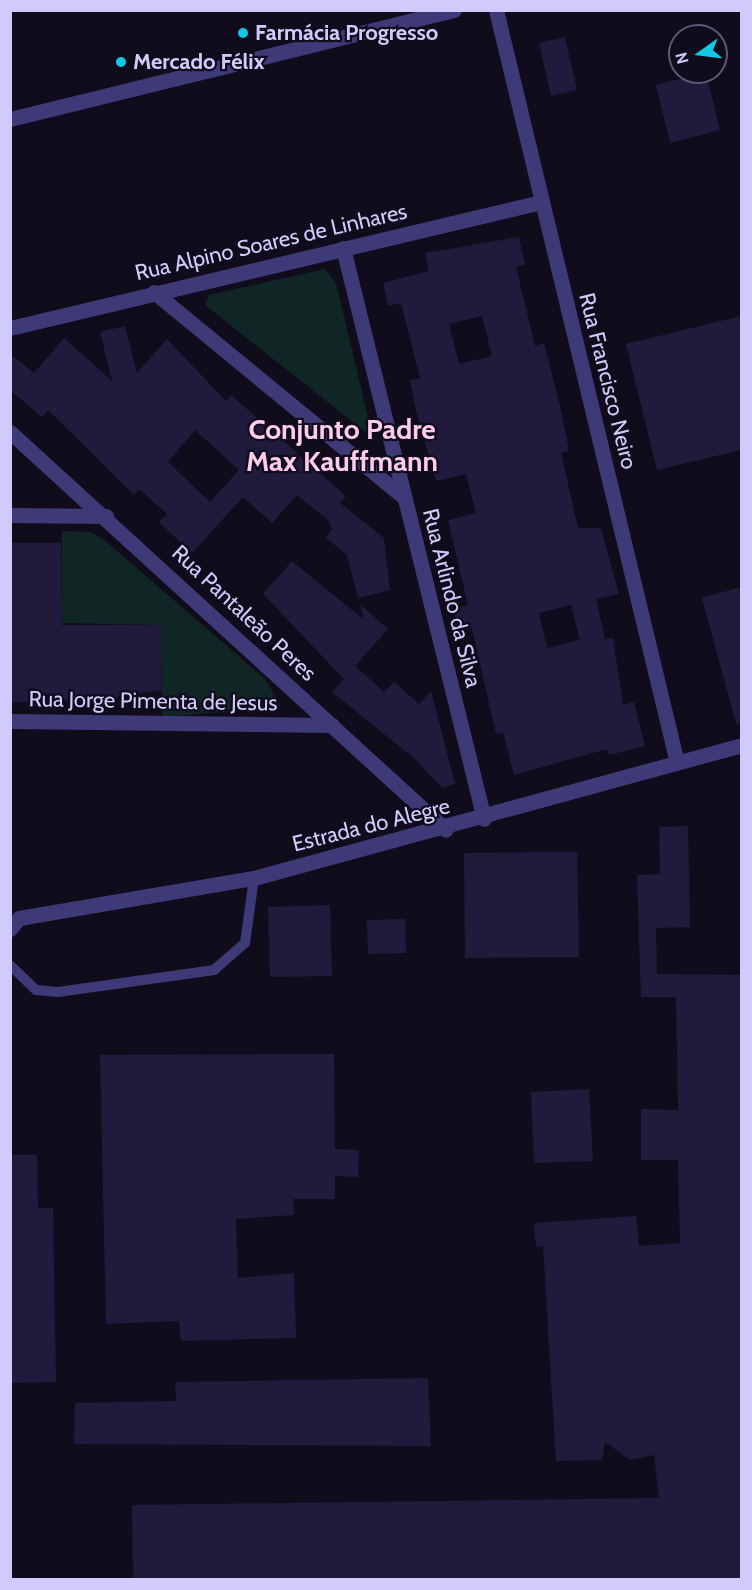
<!DOCTYPE html>
<meta charset="utf-8">
<style>
body{margin:0}
#map{position:relative;width:752px;height:1590px;overflow:hidden;background:#100c1c;font-family:Cabin,sans-serif}
div>[style]{position:absolute}
.green>*{inset:0;background:#102625}
.building>*{inset:0;background:#211a3c}
.service>*{height:10px;margin:-5px;padding:0 5px;transform-origin:5px;border-radius:5px;background:#3e3a78}
.minor>*{height:15px;margin:-7.5px;padding:0 7.5px;transform-origin:7.5px;border-radius:7.5px;background:#3e3a78}
.tertiary>*{height:15px;margin:-7.5px;padding:0 7.5px;transform-origin:7.5px;border-radius:7.5px;background:#3e3a78}
.dots>*{width:16px;height:16px;translate:-50% -50%;box-sizing:border-box;border:3px solid #100c1c;border-radius:50%}
span{translate:-50% -50%;white-space:nowrap;text-align:center;line-height:1.15;-webkit-text-stroke:4.5px #100c1c;paint-order:stroke}
.poi-label{font-size:22px;color:#d1cbfc;font-weight:700}
.left{translate:0 -50%;text-align:left}
.street-label{font-size:22px;color:#d1cbfc}
.district-label{font-size:28px;color:#fcccea;font-weight:700}
.frame{position:absolute;inset:0;border:12px solid #d1cbfc;pointer-events:none}
.north{position:absolute;left:668px;top:24px;width:60px;height:60px;box-sizing:border-box;background:#100c1c;border:2px solid #5d5876;border-radius:50%;rotate:256deg;font-size:16px;font-weight:700;line-height:24px;text-align:center;color:#d1cbfc}
.north::after{content:'';display:block;margin:auto;width:21px;height:27px;background:#0ecae5;clip-path:polygon(50% 0,100% 100%,50% 72%,0 100%)}
</style>
<div id="map">
<div class="green">
<div style="clip-path:polygon(325px 269px,336px 283px,373px 438px,205px 305px,209px 295px)"></div>
<div style="clip-path:polygon(62px 531px,91px 532px,102px 538px,266px 680px,281px 707px,162px 717px,161px 625px,62px 623px)"></div>
</div>
<div class="building">
<div style="clip-path:polygon(565px 37px,577px 90px,551px 96px,539px 43px)"></div>
<div style="clip-path:polygon(683px 72px,706px 72px,720px 130px,670px 143px,656px 85px,684px 78px)"></div>
<div style="clip-path:polygon(evenodd,519px 237px,525px 265px,516px 267px,535px 346px,544px 343px,561px 410px,569px 451px,561px 453px,578px 528px,601px 528px,619px 594px,596px 599px,605px 639px,613px 638px,623px 705px,634px 702px,645px 746px,609px 755px,607px 749px,514px 775px,503px 732px,496px 734px,472px 628px,459px 632px,453px 609px,468px 605px,448px 520px,476px 513px,471px 494px,466px 474px,436px 481px,416px 410px,410px 380px,420px 378px,401px 303px,388px 306px,383px 283px,429px 271px,425px 253px,519px 237px,482px 316px,492px 356px,459px 364px,449px 324px,482px 316px,519px 237px,571px 605px,580px 640px,547px 648px,539px 613px,571px 605px)"></div>
<div style="clip-path:polygon(741px 316px,741px 450px,657px 470px,626px 344px)"></div>
<div style="clip-path:polygon(evenodd,125px 326px,137px 373px,167px 339px,226px 401px,231px 395px,346px 496px,340px 503px,384px 538px,390px 590px,358px 598px,347px 555px,326px 538px,332px 529px,328px 520px,297px 495px,272px 523px,243px 497px,192px 553px,159px 522px,167px 514px,139px 489px,134px 495px,48px 410px,42px 417px,10px 390px,10px 354px,34px 373px,64px 338px,112px 381px,100px 332px,125px 326px,195px 430px,239px 470px,210px 502px,168px 462px,195px 430px)"></div>
<div style="clip-path:polygon(10px 543px,61px 543px,62px 625px,161px 625px,161px 690px,96px 700px,12px 702px)"></div>
<div style="clip-path:polygon(292px 561px,364px 620px,360px 604px,388px 629px,355px 666px,384px 692px,394px 682px,419px 704px,431px 691px,455px 784px,442px 788px,414px 758px,332px 692px,344px 679px,263px 594px)"></div>
<div style="clip-path:polygon(741px 587px,741px 723px,736px 724px,702px 598px)"></div>
<div style="clip-path:polygon(688px 826px,690px 927px,656px 928px,657px 974px,741px 975px,741px 1580px,133px 1580px,132px 1505px,659px 1498px,654px 1455px,630px 1460px,605px 1442px,602px 1460px,556px 1461px,543px 1246px,536px 1247px,534px 1223px,636px 1216px,639px 1246px,680px 1243px,678px 1160px,641px 1160px,641px 1109px,678px 1110px,676px 997px,641px 997px,637px 875px,660px 874px,659px 827px)"></div>
<div style="clip-path:polygon(577px 852px,579px 957px,465px 958px,464px 853px)"></div>
<div style="clip-path:polygon(330px 905px,332px 976px,270px 977px,268px 907px)"></div>
<div style="clip-path:polygon(405px 919px,406px 953px,368px 954px,367px 920px)"></div>
<div style="clip-path:polygon(334px 1054px,335px 1149px,359px 1150px,358px 1177px,335px 1176px,335px 1199px,293px 1199px,294px 1215px,236px 1219px,238px 1278px,294px 1273px,296px 1338px,181px 1341px,179px 1321px,106px 1324px,100px 1055px)"></div>
<div style="clip-path:polygon(589px 1089px,593px 1161px,534px 1163px,531px 1092px)"></div>
<div style="clip-path:polygon(10px 1155px,37px 1155px,38px 1208px,53px 1208px,56px 1382px,10px 1383px)"></div>
<div style="clip-path:polygon(428px 1378px,431px 1446px,74px 1444px,75px 1403px,176px 1401px,175px 1382px)"></div>
</div>
<div class="service">
<div style="left:10px;top:965px;width:36px;rotate:44deg"></div>
<div style="left:36px;top:990px;width:22px;rotate:5deg"></div>
<div style="left:58px;top:992px;width:158px;rotate:-8deg"></div>
<div style="left:214px;top:970px;width:41px;rotate:-41.1deg"></div>
<div style="left:245px;top:943px;width:66px;rotate:-82.1deg"></div>
</div>
<div class="minor">
<div style="left:496px;top:10px;width:774px;rotate:76.48deg"></div>
<div style="left:10px;top:119px;width:457px;rotate:-13.8deg"></div>
<div style="left:343px;top:248px;width:588px;rotate:76.13deg"></div>
<div style="left:154px;top:292px;width:323px;rotate:39.4deg"></div>
<div style="left:10px;top:328px;width:546px;rotate:-13.35deg"></div>
<div style="left:10px;top:515px;width:96px;rotate:0.6deg"></div>
<div style="left:10px;top:721px;width:322px;rotate:0.7deg"></div>
</div>
<div class="tertiary">
<div style="left:10px;top:432px;width:590px;rotate:42.39deg"></div>
<div style="left:10px;top:929px;width:14px;rotate:-51deg"></div>
<div style="left:19px;top:918px;width:238px;rotate:-9.7deg"></div>
<div style="left:254px;top:878px;width:506px;rotate:-15.25deg"></div>
</div>
<div class="dots">
<div style="left:243px;top:33px;background:#0ecae5"></div>
<div style="left:121px;top:62px;background:#0ecae5"></div>
</div>
<div class="poi-label">
<span class="left" style="left:255px;top:33px">Farmácia Progresso</span>
<span class="left" style="left:133px;top:62px">Mercado Félix</span>
</div>
<div class="street-label">
<span style="left:271px;top:242px;rotate:-13deg">Rua Alpino Soares de Linhares</span>
<span style="left:608px;top:381px;rotate:76deg">Rua Francisco Neiro</span>
<span style="left:452px;top:598px;rotate:76deg">Rua Arlindo da Silva</span>
<span style="left:244px;top:613px;rotate:43deg">Rua Pantaleão Peres</span>
<span style="left:153px;top:701px;rotate:1deg">Rua Jorge Pimenta de Jesus</span>
<span style="left:371px;top:825px;rotate:-14deg">Estrada do Alegre</span>
</div>
<div class="district-label">
<span style="left:342px;top:445px">Conjunto Padre<br>Max Kauffmann</span>
</div>
<div class="frame"></div>
<div class="north">N</div>
</div>
